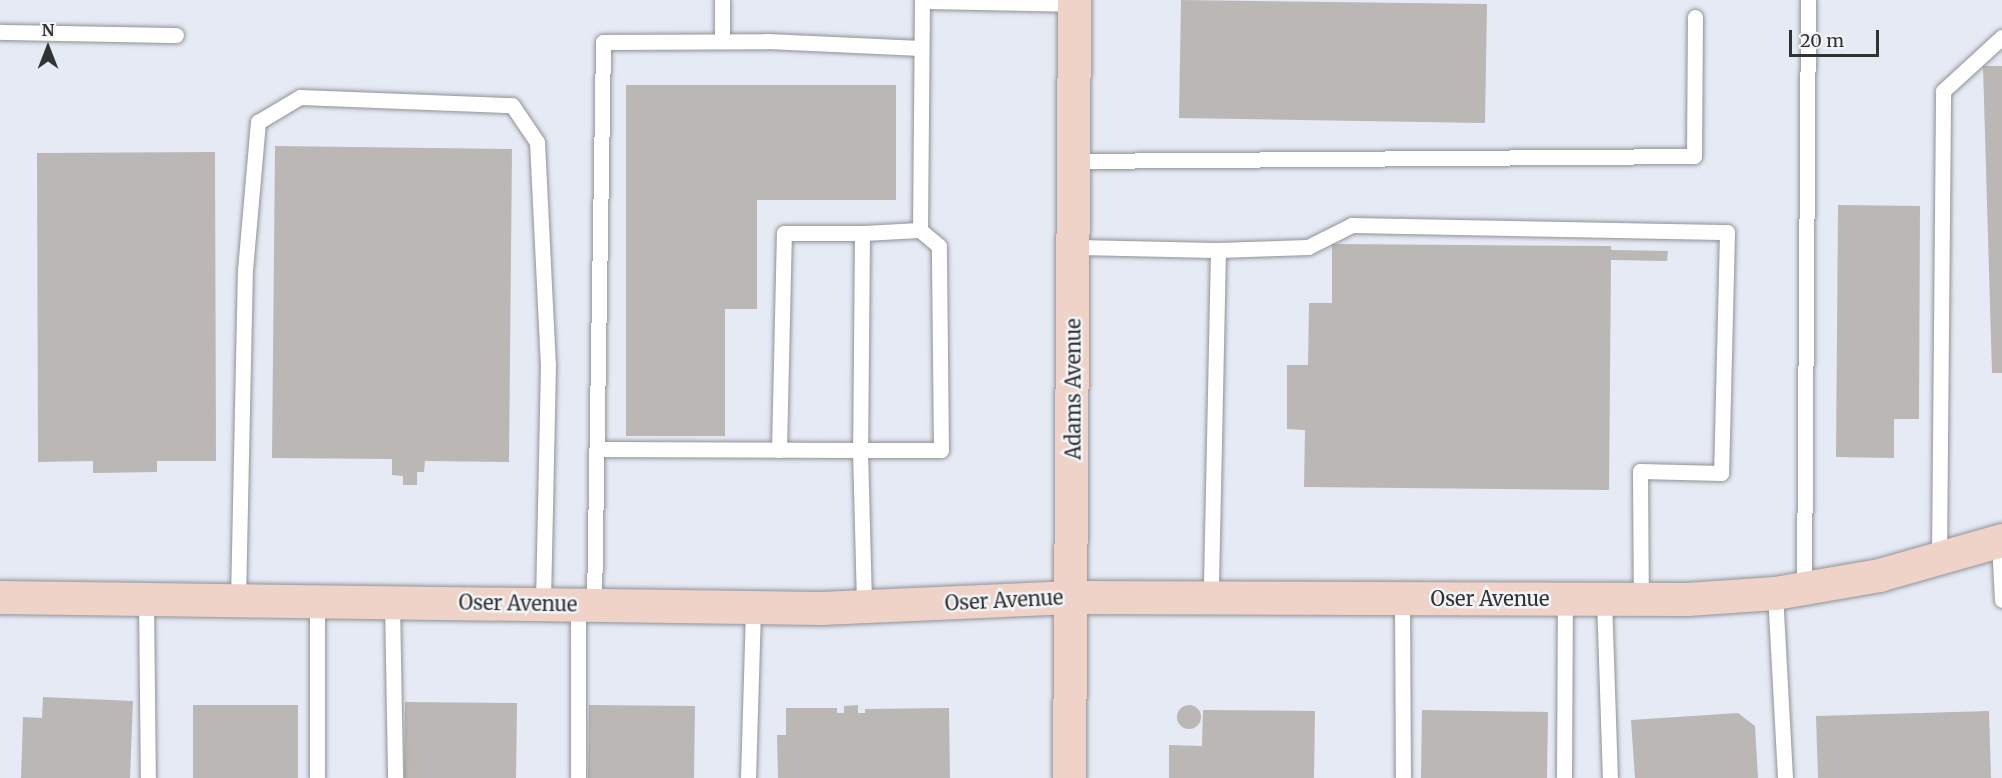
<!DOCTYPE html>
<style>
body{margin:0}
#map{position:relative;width:2002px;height:778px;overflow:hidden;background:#f2f4f7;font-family:Merriweather,serif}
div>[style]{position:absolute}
.built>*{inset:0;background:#e6eaf5}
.building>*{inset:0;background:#bab7b4}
.round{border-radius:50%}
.roads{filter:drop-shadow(0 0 2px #909295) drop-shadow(0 0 2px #909295)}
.lane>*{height:15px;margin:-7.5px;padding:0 7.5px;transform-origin:7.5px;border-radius:7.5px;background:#fff}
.secondary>*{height:33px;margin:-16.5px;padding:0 16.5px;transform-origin:16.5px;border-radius:16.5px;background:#efd3c8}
span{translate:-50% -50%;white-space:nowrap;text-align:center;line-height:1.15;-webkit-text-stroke:5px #f2f4f7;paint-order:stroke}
.street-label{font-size:20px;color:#313233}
.north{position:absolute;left:18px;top:18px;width:60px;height:60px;-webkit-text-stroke:4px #f2f4f7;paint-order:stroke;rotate:0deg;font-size:16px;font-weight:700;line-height:24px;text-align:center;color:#313233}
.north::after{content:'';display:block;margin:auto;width:21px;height:27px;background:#313233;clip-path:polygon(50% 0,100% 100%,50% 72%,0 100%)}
.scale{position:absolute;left:1789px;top:30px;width:90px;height:27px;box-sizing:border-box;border:3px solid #313233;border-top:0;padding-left:8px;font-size:18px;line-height:21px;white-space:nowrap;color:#313233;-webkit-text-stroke:4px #f2f4f7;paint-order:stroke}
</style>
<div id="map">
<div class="built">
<div style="clip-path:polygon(0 0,2002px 0,2002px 778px,0 778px)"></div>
</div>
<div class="building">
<div style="clip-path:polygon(1181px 0,1487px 4px,1485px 123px,1179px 118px)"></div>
<div style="clip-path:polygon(1983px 66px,2002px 66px,2002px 373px,1992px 373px)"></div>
<div style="clip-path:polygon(626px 85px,896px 85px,896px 200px,757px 200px,757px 309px,725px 309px,725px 436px,626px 436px)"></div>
<div style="clip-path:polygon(275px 146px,512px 149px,509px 462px,425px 461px,424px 472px,417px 472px,417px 485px,403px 485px,403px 476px,392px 475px,392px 459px,272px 458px)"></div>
<div style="clip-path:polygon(215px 152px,216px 461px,157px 461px,157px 472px,93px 473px,93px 461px,38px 462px,37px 153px)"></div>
<div style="clip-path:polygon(1838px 205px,1920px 206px,1919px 419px,1894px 419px,1894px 458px,1836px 457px)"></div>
<div style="clip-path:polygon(1332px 244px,1611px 246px,1611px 250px,1668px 251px,1667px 261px,1611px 260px,1609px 490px,1304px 487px,1305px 430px,1287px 429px,1287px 365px,1308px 365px,1309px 303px,1332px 303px)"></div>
<div style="clip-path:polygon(43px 697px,133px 701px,130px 778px,21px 778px,23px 717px,42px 718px)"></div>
<div style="clip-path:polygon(405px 702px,517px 703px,516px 778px,404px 778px)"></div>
<div class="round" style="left:1177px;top:705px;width:24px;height:24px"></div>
<div style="clip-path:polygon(193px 705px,298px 705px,298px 778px,193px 778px)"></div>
<div style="clip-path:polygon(589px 705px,695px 706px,694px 778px,588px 778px)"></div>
<div style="clip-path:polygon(858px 705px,858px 713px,865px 713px,865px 709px,949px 708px,950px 778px,778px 778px,777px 735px,786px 735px,786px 708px,837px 708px,837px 713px,844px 713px,844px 706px)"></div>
<div style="clip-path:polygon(1203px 710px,1315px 711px,1314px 778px,1169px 778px,1169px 745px,1202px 746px)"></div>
<div style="clip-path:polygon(1422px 710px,1548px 712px,1547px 778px,1421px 778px)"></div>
<div style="clip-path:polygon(1989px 711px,1991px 778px,1818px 778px,1816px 716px)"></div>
<div style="clip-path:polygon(1738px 713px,1755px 726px,1758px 778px,1635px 778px,1631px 720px)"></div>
</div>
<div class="roads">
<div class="lane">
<div style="left:722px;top:0;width:41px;rotate:90deg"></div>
<div style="left:922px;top:1px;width:152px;rotate:1.1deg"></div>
<div style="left:0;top:32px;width:176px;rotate:1deg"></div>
<div style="left:1074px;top:161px;width:620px;rotate:-0.46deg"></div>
<div style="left:1694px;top:156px;width:139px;rotate:-89.6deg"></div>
<div style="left:920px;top:230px;width:230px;rotate:-89.5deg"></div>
<div style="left:1074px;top:247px;width:144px;rotate:1.2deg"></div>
<div style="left:1218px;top:250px;width:347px;rotate:91.2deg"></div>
<div style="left:1218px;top:250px;width:90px;rotate:-1.9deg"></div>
<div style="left:1308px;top:247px;width:49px;rotate:-26.6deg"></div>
<div style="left:1352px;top:225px;width:375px;rotate:1.1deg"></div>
<div style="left:1727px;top:232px;width:241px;rotate:91.4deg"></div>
<div style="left:1721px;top:473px;width:81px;rotate:-178.6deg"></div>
<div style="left:1640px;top:471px;width:128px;rotate:89.6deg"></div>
<div style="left:597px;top:449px;width:263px;rotate:0.2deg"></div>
<div style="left:860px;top:450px;width:81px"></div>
<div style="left:941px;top:450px;width:204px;rotate:-90.6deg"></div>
<div style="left:939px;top:246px;width:25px;rotate:-140deg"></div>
<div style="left:920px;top:230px;width:58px;rotate:177deg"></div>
<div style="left:862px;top:233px;width:217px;rotate:90.5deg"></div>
<div style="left:860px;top:450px;width:156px;rotate:88.5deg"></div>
<div style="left:779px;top:450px;width:217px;rotate:-88.7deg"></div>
<div style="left:784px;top:233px;width:78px"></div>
<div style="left:1999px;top:541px;width:59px;rotate:87.1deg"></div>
<div style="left:1939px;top:559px;width:468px;rotate:-89.5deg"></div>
<div style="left:1943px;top:91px;width:80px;rotate:-42.5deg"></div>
<div style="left:1804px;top:588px;width:588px;rotate:-89.61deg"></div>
<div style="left:1775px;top:593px;width:185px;rotate:86.9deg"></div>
<div style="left:1402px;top:598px;width:180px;rotate:89.7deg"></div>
<div style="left:146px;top:599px;width:179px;rotate:89.4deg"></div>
<div style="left:1604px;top:599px;width:179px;rotate:88.1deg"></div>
<div style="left:238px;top:600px;width:330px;rotate:-88.8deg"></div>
<div style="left:245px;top:270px;width:149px;rotate:-85deg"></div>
<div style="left:258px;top:122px;width:49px;rotate:-30.8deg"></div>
<div style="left:300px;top:97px;width:212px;rotate:2.2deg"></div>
<div style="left:512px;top:105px;width:45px;rotate:56deg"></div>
<div style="left:537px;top:142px;width:222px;rotate:87.2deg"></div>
<div style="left:548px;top:364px;width:239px;rotate:91.2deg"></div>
<div style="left:392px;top:601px;width:177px;rotate:89deg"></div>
<div style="left:594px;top:604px;width:562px;rotate:-89.08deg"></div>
<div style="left:603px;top:42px;width:164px;rotate:-0.3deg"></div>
<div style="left:767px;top:41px;width:154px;rotate:2.6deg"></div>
<div style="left:317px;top:778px;width:177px;rotate:-90deg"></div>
<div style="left:578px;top:778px;width:174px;rotate:-90deg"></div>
<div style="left:748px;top:778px;width:171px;rotate:-88.3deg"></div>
<div style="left:1564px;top:778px;width:179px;rotate:-89.7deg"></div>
</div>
<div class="secondary">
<div style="left:0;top:597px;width:821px;rotate:0.77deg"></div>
<div style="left:821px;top:608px;width:252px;rotate:-2.5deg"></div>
<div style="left:1073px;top:597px;width:614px;rotate:0.19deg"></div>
<div style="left:1687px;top:599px;width:88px;rotate:-3.9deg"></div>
<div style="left:1775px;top:593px;width:106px;rotate:-9.8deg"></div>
<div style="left:1879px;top:575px;width:128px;rotate:-15.9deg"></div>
<div style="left:1069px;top:778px;width:778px;rotate:-89.63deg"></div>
</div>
</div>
<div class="street-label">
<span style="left:1073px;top:389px;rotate:-90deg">Adams Avenue</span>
<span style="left:1490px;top:598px">Oser Avenue</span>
<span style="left:1004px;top:600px;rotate:-3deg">Oser Avenue</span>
<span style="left:518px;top:603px;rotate:1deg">Oser Avenue</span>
</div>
<div class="north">N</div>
<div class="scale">20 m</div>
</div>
